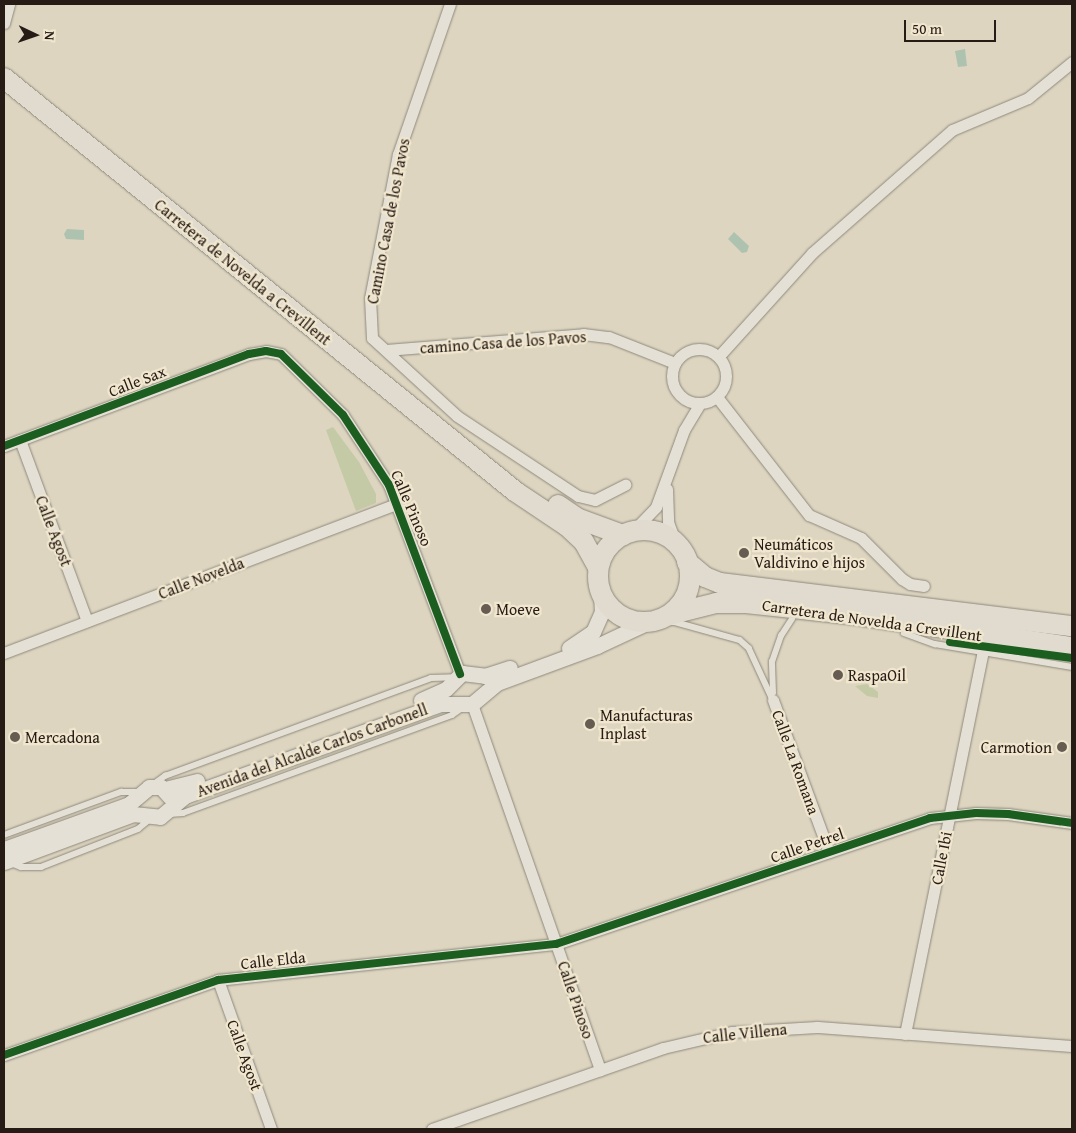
<!DOCTYPE html>
<meta charset="utf-8">
<style>
body{margin:0}
#map{position:relative;width:1076px;height:1133px;overflow:hidden;background:#ddd5c0;font-family:"Gentium Book Plus",serif}
div>[style]{position:absolute}
.green>*{inset:0;background:#c5caa6}
.water>*{inset:0;background:#adc3b0}
.roads{filter:drop-shadow(0 0 1px #8e897c) drop-shadow(0 0 1px #8e897c)}
.lane>*{height:5.5px;margin:-2.75px;padding:0 2.75px;transform-origin:2.75px;border-radius:2.75px;background:#e5e0d5}
.street>*{height:11px;margin:-5.5px;padding:0 5.5px;transform-origin:5.5px;border-radius:5.5px;background:#e5e0d5}
.street>.ring{margin:-5.5px;padding:0;box-sizing:content-box;background:none;border:11px solid #e5e0d5;border-radius:50%}
.secondary>*{height:15px;margin:-7.5px;padding:0 7.5px;transform-origin:7.5px;border-radius:7.5px;background:#e5e0d5}
.highway>*{height:20px;margin:-10px;padding:0 10px;transform-origin:10px;border-radius:10px;background:#e0dbce}
.highway>.ring{margin:-10px;padding:0;box-sizing:content-box;background:none;border:20px solid #e0dbce;border-radius:50%}
.cycleway>*{height:8px;margin:-4px;padding:0 4px;transform-origin:4px;border-radius:4px;background:#1b5e20}
.dots>*{width:14px;height:14px;translate:-50% -50%;box-sizing:border-box;border:2px solid #f1e7ce;border-radius:50%}
span{translate:-50% -50%;white-space:nowrap;text-align:center;line-height:1.15;-webkit-text-stroke:4.5px #f1e7ce;paint-order:stroke}
.street-label{font-size:16px;color:#261b15}
.poi-label{font-size:16px;color:#261b15}
.left{translate:0 -50%;text-align:left}
.right{translate:-100% -50%;text-align:right}
.frame{position:absolute;inset:0;border:5px solid #261b15;pointer-events:none}
.north{position:absolute;left:10px;top:10px;width:50px;height:50px;-webkit-text-stroke:4px #f1e7ce;paint-order:stroke;rotate:93deg;font-size:14px;font-weight:700;line-height:20px;text-align:center;color:#261b15}
.north::after{content:'';display:block;margin:auto;width:18px;height:22px;background:#261b15;clip-path:polygon(50% 0,100% 100%,50% 72%,0 100%)}
.scale{position:absolute;left:904px;top:20px;width:92px;height:22px;box-sizing:border-box;border:2px solid #261b15;border-top:0;padding-left:6px;font-size:15px;line-height:18px;white-space:nowrap;color:#261b15;-webkit-text-stroke:4px #f1e7ce;paint-order:stroke}
</style>
<div id="map">
<div class="green">
<div style="clip-path:polygon(333px 427px,359px 462px,376px 494px,376px 503px,356px 511px,326px 430px)"></div>
<div style="clip-path:polygon(867px 684px,878px 692px,878px 698px,867px 696px,855px 686px)"></div>
</div>
<div class="water">
<div style="clip-path:polygon(965px 49px,967px 66px,958px 67px,955px 51px)"></div>
<div style="clip-path:polygon(67px 229px,84px 230px,84px 240px,66px 239px,64px 234px)"></div>
<div style="clip-path:polygon(734px 232px,749px 246px,747px 252px,742px 253px,728px 239px)"></div>
</div>
<div class="roads">
<div class="lane">
<div style="left:654px;top:622px;width:21px"></div>
<div style="left:675px;top:622px;width:67px;rotate:15.5deg"></div>
<div style="left:740px;top:640px;width:12px;rotate:42deg"></div>
<div style="left:749px;top:648px;width:57px;rotate:65.2deg"></div>
<div style="left:904px;top:633px;width:33px;rotate:20deg"></div>
<div style="left:935px;top:644px;width:139px;rotate:9.5deg"></div>
<div style="left:773px;top:693px;width:31px;rotate:-92deg"></div>
<div style="left:772px;top:662px;width:28px;rotate:-71deg"></div>
<div style="left:781px;top:636px;width:20px;rotate:-57deg"></div>
<div style="left:154px;top:784px;width:14px;rotate:-36deg"></div>
<div style="left:165px;top:776px;width:283px;rotate:-20.2deg"></div>
<div style="left:431px;top:678px;width:24px;rotate:-2deg"></div>
<div style="left:169px;top:814px;width:14px;rotate:-4deg"></div>
<div style="left:183px;top:813px;width:286px;rotate:-20deg"></div>
<div style="left:452px;top:715px;width:12px;rotate:-35deg"></div>
<div style="left:4px;top:835px;width:125px;rotate:-20.2deg"></div>
<div style="left:121px;top:792px;width:18px"></div>
<div style="left:11px;top:863px;width:11px;rotate:22deg"></div>
<div style="left:21px;top:867px;width:20px"></div>
<div style="left:41px;top:867px;width:104px;rotate:-21.4deg"></div>
<div style="left:138px;top:829px;width:16px;rotate:-40deg"></div>
</div>
<div class="street">
<div style="left:450px;top:4px;width:159px;rotate:109.1deg"></div>
<div style="left:398px;top:154px;width:147px;rotate:101deg"></div>
<div style="left:370px;top:298px;width:40px;rotate:87.1deg"></div>
<div style="left:372px;top:338px;width:115px;rotate:42.5deg"></div>
<div style="left:457px;top:416px;width:145px;rotate:33.5deg"></div>
<div style="left:578px;top:496px;width:17px;rotate:13deg"></div>
<div style="left:595px;top:500px;width:34px;rotate:-27deg"></div>
<div style="left:4px;top:23px;width:20px;rotate:-75deg"></div>
<div class="ring" style="left:672px;top:349px;width:43px;height:43px"></div>
<div style="left:386px;top:350px;width:198px;rotate:-4.6deg"></div>
<div style="left:583px;top:334px;width:26px;rotate:7deg"></div>
<div style="left:609px;top:337px;width:71px;rotate:21.5deg"></div>
<div style="left:719px;top:356px;width:139px;rotate:-47.9deg"></div>
<div style="left:812px;top:253px;width:186px;rotate:-41.3deg"></div>
<div style="left:952px;top:130px;width:82px;rotate:-22.8deg"></div>
<div style="left:1028px;top:98px;width:57px;rotate:-39.3deg"></div>
<div style="left:717px;top:397px;width:150px;rotate:52.1deg"></div>
<div style="left:809px;top:515px;width:57px;rotate:23.9deg"></div>
<div style="left:861px;top:538px;width:58px;rotate:45deg"></div>
<div style="left:902px;top:579px;width:9px;rotate:32deg"></div>
<div style="left:910px;top:584px;width:14px;rotate:8deg"></div>
<div style="left:20px;top:440px;width:193px;rotate:69.7deg"></div>
<div style="left:4px;top:446px;width:262px;rotate:-20.6deg"></div>
<div style="left:249px;top:354px;width:17px;rotate:-10deg"></div>
<div style="left:266px;top:351px;width:15px;rotate:11deg"></div>
<div style="left:281px;top:354px;width:87px;rotate:44.5deg"></div>
<div style="left:343px;top:415px;width:84px;rotate:56.7deg"></div>
<div style="left:389px;top:485px;width:202px;rotate:69.4deg"></div>
<div style="left:667px;top:489px;width:33px;rotate:88deg"></div>
<div style="left:668px;top:522px;width:20px;rotate:70deg"></div>
<div style="left:633px;top:531px;width:33px;rotate:-46deg"></div>
<div style="left:656px;top:507px;width:82px;rotate:-70deg"></div>
<div style="left:684px;top:430px;width:31px;rotate:-59deg"></div>
<div style="left:4px;top:653px;width:422px;rotate:-20.8deg"></div>
<div style="left:773px;top:700px;width:162px;rotate:69.8deg"></div>
<div style="left:472px;top:704px;width:388px;rotate:70.7deg"></div>
<div style="left:218px;top:980px;width:158px;rotate:70.4deg"></div>
<div style="left:905px;top:1034px;width:390px;rotate:-78.5deg"></div>
<div style="left:4px;top:1055px;width:227px;rotate:-19.3deg"></div>
<div style="left:218px;top:980px;width:340px;rotate:-6.1deg"></div>
<div style="left:556px;top:944px;width:395px;rotate:-18.6deg"></div>
<div style="left:930px;top:818px;width:46px;rotate:-6.2deg"></div>
<div style="left:976px;top:813px;width:32px;rotate:2deg"></div>
<div style="left:1008px;top:814px;width:65px;rotate:8deg"></div>
<div style="left:432px;top:1129px;width:245px;rotate:-19.3deg"></div>
<div style="left:663px;top:1048px;width:71px;rotate:-13.1deg"></div>
<div style="left:732px;top:1032px;width:85px;rotate:-3.4deg"></div>
<div style="left:817px;top:1027px;width:256px;rotate:4.3deg"></div>
</div>
<div class="secondary">
<div style="left:569px;top:648px;width:29px;rotate:-34deg"></div>
<div style="left:593px;top:632px;width:22px;rotate:-66deg"></div>
<div style="left:602px;top:612px;width:17px;rotate:-93deg"></div>
<div style="left:421px;top:700px;width:27px;rotate:-24deg"></div>
<div style="left:446px;top:689px;width:23px;rotate:-45deg"></div>
<div style="left:462px;top:673px;width:23px;rotate:7deg"></div>
<div style="left:485px;top:676px;width:26px;rotate:-18deg"></div>
<div style="left:165px;top:789px;width:33px;rotate:-14deg"></div>
<div style="left:4px;top:849px;width:133px;rotate:-19.8deg"></div>
<div style="left:129px;top:804px;width:26px;rotate:-40deg"></div>
<div style="left:149px;top:787px;width:12px"></div>
<div style="left:161px;top:787px;width:13px;rotate:48deg"></div>
<div style="left:4px;top:862px;width:138px;rotate:-20.4deg"></div>
<div style="left:133px;top:814px;width:27px;rotate:6deg"></div>
<div style="left:160px;top:817px;width:33px;rotate:-40deg"></div>
<div style="left:185px;top:796px;width:271px;rotate:-19.8deg"></div>
<div style="left:440px;top:704px;width:32px"></div>
<div style="left:472px;top:704px;width:33px;rotate:-40deg"></div>
<div style="left:497px;top:683px;width:107px;rotate:-20.3deg"></div>
<div style="left:597px;top:646px;width:54px;rotate:-25.1deg"></div>
</div>
<div class="highway">
<div style="left:4px;top:78px;width:658px;rotate:38.96deg"></div>
<div style="left:516px;top:492px;width:61px;rotate:33.7deg"></div>
<div style="left:567px;top:526px;width:23px;rotate:43deg"></div>
<div style="left:584px;top:542px;width:29px;rotate:61deg"></div>
<div style="left:558px;top:505px;width:25px;rotate:34deg"></div>
<div style="left:579px;top:519px;width:47px;rotate:20deg"></div>
<div class="ring" style="left:598px;top:530px;width:72px;height:72px"></div>
<div style="left:687px;top:562px;width:23px;rotate:40deg"></div>
<div style="left:705px;top:577px;width:16px;rotate:22deg"></div>
<div style="left:720px;top:583px;width:355px;rotate:7deg"></div>
<div style="left:672px;top:614px;width:45px;rotate:-14deg"></div>
<div style="left:716px;top:603px;width:30px"></div>
<div style="left:746px;top:603px;width:112px;rotate:6.2deg"></div>
<div style="left:857px;top:615px;width:217px;rotate:8.5deg"></div>
</div>
</div>
<div class="cycleway">
<div style="left:4px;top:446px;width:262px;rotate:-20.6deg"></div>
<div style="left:249px;top:354px;width:17px;rotate:-10deg"></div>
<div style="left:266px;top:351px;width:15px;rotate:11deg"></div>
<div style="left:281px;top:354px;width:87px;rotate:44.5deg"></div>
<div style="left:343px;top:415px;width:84px;rotate:56.7deg"></div>
<div style="left:389px;top:485px;width:202px;rotate:69.4deg"></div>
<div style="left:950px;top:642px;width:123px;rotate:7.5deg"></div>
<div style="left:4px;top:1055px;width:227px;rotate:-19.3deg"></div>
<div style="left:218px;top:980px;width:340px;rotate:-6.1deg"></div>
<div style="left:556px;top:944px;width:395px;rotate:-18.6deg"></div>
<div style="left:930px;top:818px;width:46px;rotate:-6.2deg"></div>
<div style="left:976px;top:813px;width:32px;rotate:2deg"></div>
<div style="left:1008px;top:814px;width:65px;rotate:8deg"></div>
</div>
<div class="dots">
<div style="left:744px;top:553px;background:#665c51"></div>
<div style="left:486px;top:609px;background:#665c51"></div>
<div style="left:838px;top:675px;background:#665c51"></div>
<div style="left:590px;top:724px;background:#665c51"></div>
<div style="left:15px;top:737px;background:#665c51"></div>
<div style="left:1062px;top:747px;background:#665c51"></div>
</div>
<div class="street-label">
<span style="left:388px;top:221px;rotate:-79deg">Camino Casa de los Pavos</span>
<span style="left:243px;top:272px;rotate:39deg">Carretera de Novelda a Crevillent</span>
<span style="left:503px;top:342px;rotate:-4deg">camino Casa de los Pavos</span>
<span style="left:137px;top:381px;rotate:-21deg">Calle Sax</span>
<span style="left:412px;top:508px;rotate:67deg">Calle Pinoso</span>
<span style="left:54px;top:531px;rotate:69deg">Calle Agost</span>
<span style="left:201px;top:578px;rotate:-21deg">Calle Novelda</span>
<span style="left:872px;top:620px;rotate:8deg">Carretera de Novelda a Crevillent</span>
<span style="left:312px;top:750px;rotate:-20deg">Avenida del Alcalde Carlos Carbonell</span>
<span style="left:796px;top:762px;rotate:70deg">Calle La Romana</span>
<span style="left:807px;top:845px;rotate:-19deg">Calle Petrel</span>
<span style="left:941px;top:858px;rotate:-79deg">Calle Ibi</span>
<span style="left:273px;top:960px;rotate:-6deg">Calle Elda</span>
<span style="left:576px;top:1000px;rotate:71deg">Calle Pinoso</span>
<span style="left:745px;top:1033px;rotate:-6deg">Calle Villena</span>
<span style="left:245px;top:1055px;rotate:70deg">Calle Agost</span>
</div>
<div class="poi-label">
<span class="left" style="left:754px;top:553px">Neumáticos<br>Valdivino e hijos</span>
<span class="left" style="left:496px;top:609px">Moeve</span>
<span class="left" style="left:848px;top:675px">RaspaOil</span>
<span class="left" style="left:600px;top:724px">Manufacturas<br>Inplast</span>
<span class="left" style="left:25px;top:737px">Mercadona</span>
<span class="right" style="left:1052px;top:747px">Carmotion</span>
</div>
<div class="frame"></div>
<div class="north">N</div>
<div class="scale">50 m</div>
</div>
